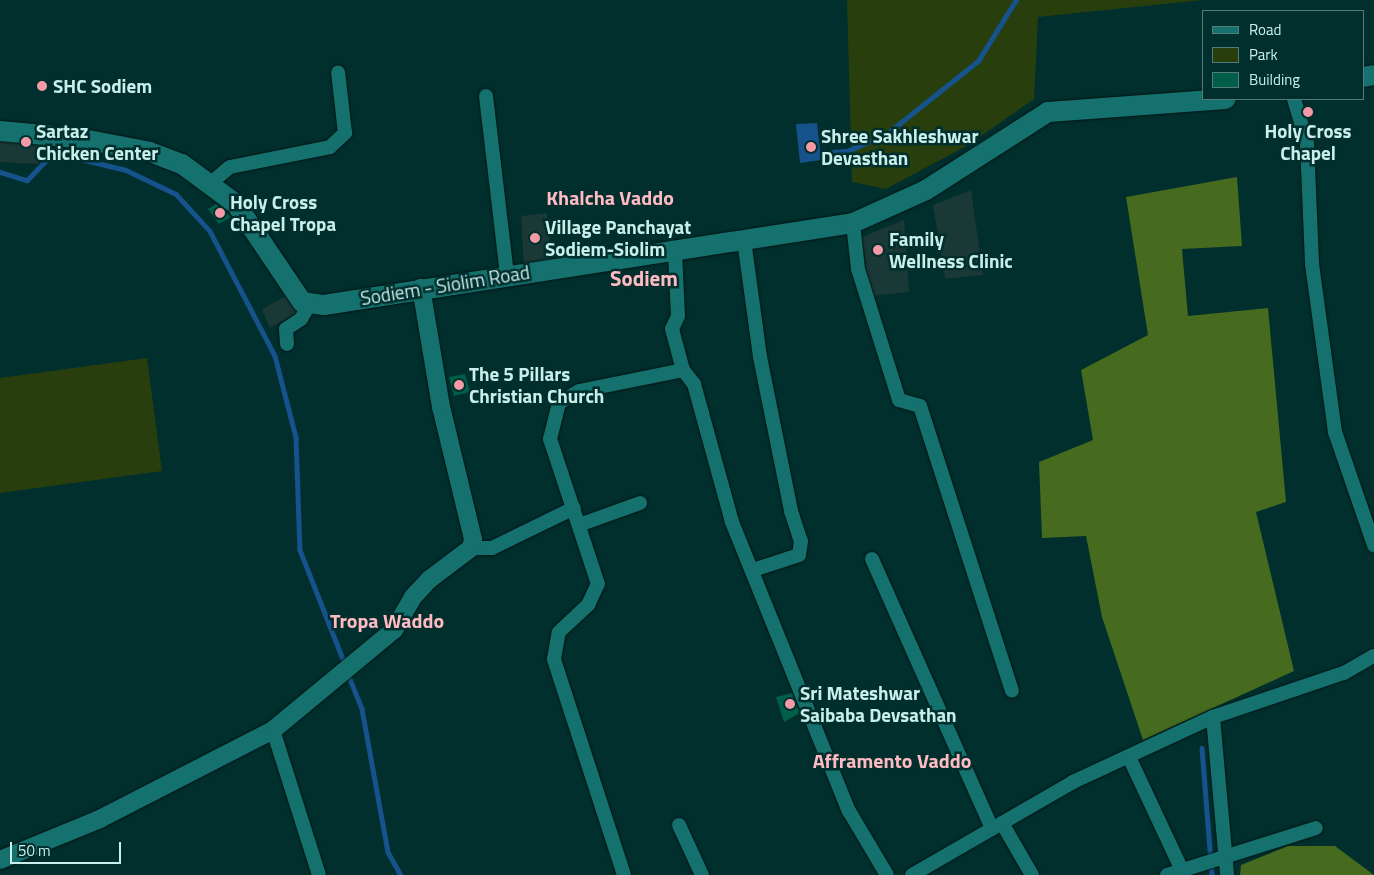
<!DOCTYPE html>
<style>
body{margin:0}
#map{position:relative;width:1374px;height:875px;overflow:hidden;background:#002f2d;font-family:"Titillium Web",sans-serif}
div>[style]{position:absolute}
.built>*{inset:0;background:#1a3836}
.green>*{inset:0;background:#283f0d}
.forest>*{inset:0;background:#466a1e}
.water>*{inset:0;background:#16538c}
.stream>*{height:4.5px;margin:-2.25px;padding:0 2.25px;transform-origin:2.25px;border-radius:2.25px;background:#16538c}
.building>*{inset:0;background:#005e49}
.roads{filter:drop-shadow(0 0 1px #001514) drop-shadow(0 0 1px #001514)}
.minor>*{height:14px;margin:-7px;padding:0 7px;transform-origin:7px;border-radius:7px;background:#15716e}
.tertiary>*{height:18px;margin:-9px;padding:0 9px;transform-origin:9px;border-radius:9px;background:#15716e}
.secondary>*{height:20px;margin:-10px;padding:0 10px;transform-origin:10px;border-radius:10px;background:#15716e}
.dots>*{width:14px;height:14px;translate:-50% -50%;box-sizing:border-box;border:2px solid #002f2d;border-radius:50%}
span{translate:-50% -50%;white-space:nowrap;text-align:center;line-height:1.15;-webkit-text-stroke:5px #002f2d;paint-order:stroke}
.poi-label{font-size:19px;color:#c9efed;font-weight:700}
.left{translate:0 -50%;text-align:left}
.street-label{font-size:19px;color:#c9efed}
.neighbourhood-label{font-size:20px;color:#ffbac2;font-weight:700}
.quarter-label{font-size:21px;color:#ffbac2;font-weight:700}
.legend{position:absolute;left:1202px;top:10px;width:162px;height:90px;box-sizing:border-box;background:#002f2d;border:1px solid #507c7a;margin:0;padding:6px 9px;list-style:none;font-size:15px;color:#c9efed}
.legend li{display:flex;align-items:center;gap:10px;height:25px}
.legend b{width:25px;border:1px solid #507c7a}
.scale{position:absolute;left:10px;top:842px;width:111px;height:22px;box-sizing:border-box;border:2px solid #c9efed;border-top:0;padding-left:6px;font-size:15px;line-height:18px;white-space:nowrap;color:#c9efed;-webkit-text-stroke:4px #002f2d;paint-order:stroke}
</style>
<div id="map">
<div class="built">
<div style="clip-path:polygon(0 134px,43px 139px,38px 164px,0 162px)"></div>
<div style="clip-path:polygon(971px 190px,983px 275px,945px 279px,933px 205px)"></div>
<div style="clip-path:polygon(547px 213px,551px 261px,524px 267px,521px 216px)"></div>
<div style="clip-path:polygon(904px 220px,909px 292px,870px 296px,862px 237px)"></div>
<div style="clip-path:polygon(292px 293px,302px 310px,270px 328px,262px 309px)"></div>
</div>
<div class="green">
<div style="clip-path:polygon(847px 0,1203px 0,1038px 17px,1034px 99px,968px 145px,886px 189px,852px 182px)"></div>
<div style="clip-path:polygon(147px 358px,162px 471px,0 493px,0 378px)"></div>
</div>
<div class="forest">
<div style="clip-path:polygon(1237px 177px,1242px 246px,1182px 249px,1188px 316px,1268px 308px,1286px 502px,1256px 512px,1294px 671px,1143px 740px,1102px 617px,1086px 536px,1042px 538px,1039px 462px,1093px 440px,1081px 370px,1148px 335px,1126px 197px)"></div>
<div style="clip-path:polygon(1288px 846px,1335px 846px,1374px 875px,1240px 875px,1241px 865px)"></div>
</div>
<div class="water">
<div style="clip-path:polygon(817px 123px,821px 160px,800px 163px,796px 124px)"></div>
</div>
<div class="stream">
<div style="left:817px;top:153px;width:30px;rotate:-4deg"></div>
<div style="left:847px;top:151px;width:41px;rotate:-22.8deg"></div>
<div style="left:885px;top:135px;width:119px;rotate:-38.5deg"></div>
<div style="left:978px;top:61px;width:72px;rotate:-58.1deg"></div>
<div style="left:0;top:172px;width:28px;rotate:17deg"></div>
<div style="left:27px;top:180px;width:29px;rotate:-46deg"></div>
<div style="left:47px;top:159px;width:30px;rotate:-2deg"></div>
<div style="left:77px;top:158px;width:50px;rotate:13.8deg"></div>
<div style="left:126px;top:170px;width:55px;rotate:25.6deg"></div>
<div style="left:176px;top:194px;width:50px;rotate:47.4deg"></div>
<div style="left:210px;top:231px;width:141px;rotate:62.5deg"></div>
<div style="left:275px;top:356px;width:84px;rotate:75.5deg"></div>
<div style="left:296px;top:437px;width:113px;rotate:88deg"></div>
<div style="left:300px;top:550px;width:123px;rotate:68.5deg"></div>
<div style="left:348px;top:674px;width:38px;rotate:68deg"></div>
<div style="left:362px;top:709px;width:145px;rotate:79.7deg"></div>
<div style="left:388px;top:852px;width:26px;rotate:61deg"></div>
<div style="left:1202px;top:748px;width:127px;rotate:85.5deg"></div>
</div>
<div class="building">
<div style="clip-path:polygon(216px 204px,231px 217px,219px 224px,208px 209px)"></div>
<div style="clip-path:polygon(465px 374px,470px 392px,454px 396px,449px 377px)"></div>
<div style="clip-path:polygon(792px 693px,800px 713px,784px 722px,776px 697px)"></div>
</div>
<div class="roads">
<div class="minor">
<div style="left:486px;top:96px;width:180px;rotate:83.3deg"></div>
<div style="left:1294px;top:99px;width:46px;rotate:73.5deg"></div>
<div style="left:1307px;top:143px;width:121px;rotate:87.6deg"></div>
<div style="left:1312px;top:264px;width:170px;rotate:82.2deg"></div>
<div style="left:1335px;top:432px;width:120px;rotate:71deg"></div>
<div style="left:212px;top:182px;width:23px;rotate:-40deg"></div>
<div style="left:230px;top:167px;width:102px;rotate:-11.3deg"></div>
<div style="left:330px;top:147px;width:21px;rotate:-43deg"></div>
<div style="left:345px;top:133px;width:61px;rotate:-96.5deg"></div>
<div style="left:853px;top:223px;width:46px;rotate:83.8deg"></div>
<div style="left:858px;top:269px;width:137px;rotate:72.6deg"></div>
<div style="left:899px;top:400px;width:22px;rotate:16deg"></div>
<div style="left:920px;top:406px;width:299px;rotate:72.1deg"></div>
<div style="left:744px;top:240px;width:118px;rotate:82.2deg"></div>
<div style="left:760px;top:357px;width:157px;rotate:78.6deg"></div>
<div style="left:791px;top:511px;width:32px;rotate:72deg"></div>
<div style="left:801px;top:541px;width:14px;rotate:98deg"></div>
<div style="left:799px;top:555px;width:48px;rotate:161.9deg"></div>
<div style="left:675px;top:251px;width:65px;rotate:87.4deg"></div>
<div style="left:678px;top:316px;width:14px;rotate:115deg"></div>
<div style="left:672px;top:329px;width:42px;rotate:75deg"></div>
<div style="left:287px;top:344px;width:15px;rotate:-94deg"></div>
<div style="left:286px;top:329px;width:18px;rotate:-34deg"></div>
<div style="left:301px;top:319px;width:16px;rotate:-60deg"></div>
<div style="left:579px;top:525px;width:65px;rotate:-19.8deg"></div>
<div style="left:471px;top:548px;width:21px"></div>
<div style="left:492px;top:548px;width:91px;rotate:-26deg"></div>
<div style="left:872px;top:559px;width:295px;rotate:66deg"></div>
<div style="left:1213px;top:717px;width:159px;rotate:84.9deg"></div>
<div style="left:273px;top:730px;width:152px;rotate:72.4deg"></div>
<div style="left:1129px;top:757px;width:125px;rotate:64.9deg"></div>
<div style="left:1002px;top:823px;width:60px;rotate:60deg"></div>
<div style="left:679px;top:825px;width:55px;rotate:65.3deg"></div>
<div style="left:624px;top:875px;width:227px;rotate:-108deg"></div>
<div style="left:554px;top:659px;width:27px;rotate:-80deg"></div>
<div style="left:559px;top:632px;width:40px;rotate:-43deg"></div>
<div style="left:588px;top:605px;width:23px;rotate:-65deg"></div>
<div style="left:598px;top:584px;width:153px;rotate:-108.3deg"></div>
<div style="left:550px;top:439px;width:37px;rotate:-76deg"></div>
<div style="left:559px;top:403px;width:23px;rotate:-31deg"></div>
<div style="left:579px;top:391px;width:106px;rotate:-11.4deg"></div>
<div style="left:683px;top:370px;width:18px;rotate:52deg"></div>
<div style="left:694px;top:384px;width:143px;rotate:74.6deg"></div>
<div style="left:732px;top:522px;width:312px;rotate:68deg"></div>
<div style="left:849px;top:811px;width:74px;rotate:59.3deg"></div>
<div style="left:912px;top:875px;width:186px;rotate:-30deg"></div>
<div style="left:1073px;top:782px;width:154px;rotate:-24.9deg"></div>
<div style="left:1213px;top:717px;width:138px;rotate:-18.6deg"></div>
<div style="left:1344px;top:673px;width:34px;rotate:-30deg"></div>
<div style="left:1167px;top:875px;width:156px;rotate:-17.5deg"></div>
</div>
<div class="tertiary">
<div style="left:0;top:860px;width:108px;rotate:-22.3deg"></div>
<div style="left:100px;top:819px;width:195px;rotate:-27.2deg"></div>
<div style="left:273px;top:730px;width:157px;rotate:-39.6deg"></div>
<div style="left:394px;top:630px;width:38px;rotate:-60deg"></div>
<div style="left:413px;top:597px;width:25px;rotate:-47deg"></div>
<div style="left:430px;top:579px;width:51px;rotate:-37.1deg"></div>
<div style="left:471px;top:548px;width:9px;rotate:-77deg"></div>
<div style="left:473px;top:539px;width:136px;rotate:-103.6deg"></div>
<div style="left:441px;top:407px;width:121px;rotate:-99.5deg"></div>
</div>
<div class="secondary">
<div style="left:1363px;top:77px;width:11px;rotate:-10deg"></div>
<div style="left:0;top:131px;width:78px;rotate:5.1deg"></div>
<div style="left:78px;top:138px;width:73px;rotate:11deg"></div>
<div style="left:150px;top:152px;width:34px;rotate:21deg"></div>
<div style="left:182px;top:164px;width:67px;rotate:36.5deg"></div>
<div style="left:236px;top:204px;width:118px;rotate:56deg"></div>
<div style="left:302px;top:302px;width:22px;rotate:8deg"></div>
<div style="left:324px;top:305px;width:535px;rotate:-8.81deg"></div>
<div style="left:853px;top:223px;width:80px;rotate:-24.3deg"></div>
<div style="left:926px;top:190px;width:145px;rotate:-32.6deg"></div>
<div style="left:1048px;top:112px;width:178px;rotate:-4.2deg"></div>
</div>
</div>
<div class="dots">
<div style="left:42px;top:86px;background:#f49aa6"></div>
<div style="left:1308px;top:112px;background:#f49aa6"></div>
<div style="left:26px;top:142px;background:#f49aa6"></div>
<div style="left:811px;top:147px;background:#f49aa6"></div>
<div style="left:220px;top:213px;background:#f49aa6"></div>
<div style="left:535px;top:238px;background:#f49aa6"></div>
<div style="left:878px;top:250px;background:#f49aa6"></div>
<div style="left:459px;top:385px;background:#f49aa6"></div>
<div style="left:790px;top:704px;background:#f49aa6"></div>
</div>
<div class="poi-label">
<span class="left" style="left:53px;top:86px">SHC Sodiem</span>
<span class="left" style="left:36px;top:142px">Sartaz<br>Chicken Center</span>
<span style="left:1308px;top:142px">Holy Cross<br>Chapel</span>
<span class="left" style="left:821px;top:147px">Shree Sakhleshwar<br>Devasthan</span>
<span class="left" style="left:230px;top:213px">Holy Cross<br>Chapel Tropa</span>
<span class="left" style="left:545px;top:238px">Village Panchayat<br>Sodiem-Siolim</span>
<span class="left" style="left:889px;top:250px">Family<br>Wellness Clinic</span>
<span class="left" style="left:469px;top:385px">The 5 Pillars<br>Christian Church</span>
<span class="left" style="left:800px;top:704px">Sri Mateshwar<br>Saibaba Devsathan</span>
</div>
<div class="street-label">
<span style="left:445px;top:285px;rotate:-9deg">Sodiem - Siolim Road</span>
</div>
<div class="neighbourhood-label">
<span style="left:610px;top:197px">Khalcha Vaddo</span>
<span style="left:387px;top:620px">Tropa Waddo</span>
<span style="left:892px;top:760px">Afframento Vaddo</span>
</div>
<div class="quarter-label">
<span style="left:644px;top:278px">Sodiem</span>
</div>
<ul class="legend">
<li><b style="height:6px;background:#15716e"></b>Road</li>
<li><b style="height:14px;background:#283f0d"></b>Park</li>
<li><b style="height:14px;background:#005e49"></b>Building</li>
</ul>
<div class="scale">50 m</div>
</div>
